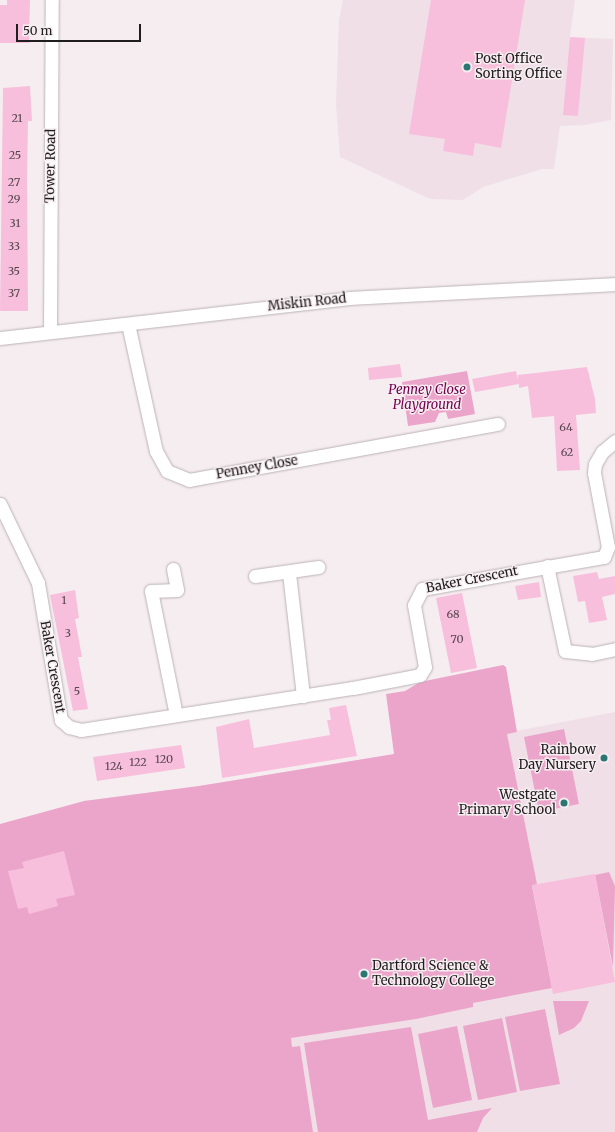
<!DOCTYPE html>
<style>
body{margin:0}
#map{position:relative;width:615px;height:1132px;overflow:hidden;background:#f6edf1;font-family:Merriweather,serif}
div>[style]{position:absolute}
.built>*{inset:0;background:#f0dfe7}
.green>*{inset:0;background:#eba5ca}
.building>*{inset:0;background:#f7bfdc}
.roads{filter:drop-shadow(0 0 1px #bab2b6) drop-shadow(0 0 1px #bab2b6)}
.street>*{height:13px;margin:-6.5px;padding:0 6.5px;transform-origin:6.5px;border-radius:6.5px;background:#fff}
.dots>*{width:11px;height:11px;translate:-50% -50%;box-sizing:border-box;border:2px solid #f6edf1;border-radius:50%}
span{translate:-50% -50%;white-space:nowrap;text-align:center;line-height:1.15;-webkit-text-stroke:3px #f6edf1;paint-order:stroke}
.number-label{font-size:11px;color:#56464e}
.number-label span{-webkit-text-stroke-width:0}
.poi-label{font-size:13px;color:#201d1e}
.left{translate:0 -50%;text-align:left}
.right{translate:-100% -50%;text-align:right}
.street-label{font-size:13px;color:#201d1e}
.park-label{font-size:13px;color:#70004d;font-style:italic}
.scale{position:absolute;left:16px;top:24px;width:125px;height:18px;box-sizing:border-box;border:2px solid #201d1e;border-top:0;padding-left:5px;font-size:12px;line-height:14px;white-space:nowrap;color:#201d1e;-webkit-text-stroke:3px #f6edf1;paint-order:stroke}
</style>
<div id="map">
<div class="built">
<div style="clip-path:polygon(343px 0,575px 0,570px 37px,613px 39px,611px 120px,585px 125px,560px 126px,554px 169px,542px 169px,483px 187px,463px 200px,430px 199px,340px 157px,336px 104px,339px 20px)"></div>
<div style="clip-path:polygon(615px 712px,615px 1132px,138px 1132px,84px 801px,199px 786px,395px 754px)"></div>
</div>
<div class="green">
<div style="clip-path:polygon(467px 371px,475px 414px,448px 419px,446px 412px,439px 413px,435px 422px,408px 426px,402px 382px)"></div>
<div style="clip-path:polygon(503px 665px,506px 667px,517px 732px,507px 734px,537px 884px,532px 886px,552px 988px,473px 1003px,473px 1007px,416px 1019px,291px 1038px,292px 1047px,300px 1046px,313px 1132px,0 1132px,0 824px,84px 801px,199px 786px,394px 754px,386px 694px,405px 691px,420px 682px)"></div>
<div style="clip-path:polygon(564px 729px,579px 804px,539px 812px,524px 737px)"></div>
<div style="clip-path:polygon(609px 872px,615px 886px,613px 967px,595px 875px)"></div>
<div style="clip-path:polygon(553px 1001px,589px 1001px,581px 1021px,574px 1028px,559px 1035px)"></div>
<div style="clip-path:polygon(545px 1009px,560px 1084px,520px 1091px,505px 1017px)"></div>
<div style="clip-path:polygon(502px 1018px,517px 1092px,478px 1100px,463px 1026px)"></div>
<div style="clip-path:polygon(457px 1026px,472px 1100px,433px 1108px,418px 1034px)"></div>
<div style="clip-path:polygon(411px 1027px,428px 1120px,492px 1108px,483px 1118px,477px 1132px,318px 1132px,304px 1043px)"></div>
</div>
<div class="building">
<div style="clip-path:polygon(7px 0,30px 0,29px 43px,0 43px,0 5px,7px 5px)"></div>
<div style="clip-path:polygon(431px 0,525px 0,501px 148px,475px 143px,473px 156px,443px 151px,445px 139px,409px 134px)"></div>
<div style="clip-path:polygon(570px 37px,585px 38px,578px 116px,563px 115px)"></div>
<div style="clip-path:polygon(30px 86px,32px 121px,28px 121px,27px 179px,28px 311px,0 311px,3px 88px)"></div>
<div style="clip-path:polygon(400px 364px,402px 377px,369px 380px,368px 368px)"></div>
<div style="clip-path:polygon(587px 367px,595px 399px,596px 413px,576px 415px,580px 470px,557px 471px,554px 416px,532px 418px,528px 386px,519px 388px,519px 384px,475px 392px,472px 379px,516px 371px,518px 380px,518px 375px)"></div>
<div style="clip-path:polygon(597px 572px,599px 579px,615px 576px,615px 594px,602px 597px,607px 620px,589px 623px,585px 601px,578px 602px,573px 576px)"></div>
<div style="clip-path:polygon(539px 582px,541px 597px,518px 600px,515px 586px)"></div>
<div style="clip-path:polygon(75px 590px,79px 618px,75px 619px,82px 657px,78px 657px,88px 709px,73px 711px,50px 595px)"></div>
<div style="clip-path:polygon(462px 593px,477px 668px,451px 673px,436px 598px)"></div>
<div style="clip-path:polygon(346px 705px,357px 756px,222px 778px,216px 727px,249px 719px,254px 748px,330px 735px,327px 720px,331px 720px,329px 708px)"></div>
<div style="clip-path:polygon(181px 745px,185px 768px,97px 781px,93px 757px)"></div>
<div style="clip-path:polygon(64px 851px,75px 895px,56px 899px,58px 906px,29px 914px,27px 907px,18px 909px,8px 871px,24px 868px,22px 862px)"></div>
<div style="clip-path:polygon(595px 874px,615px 982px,553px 994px,532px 885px)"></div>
</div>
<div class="roads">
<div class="street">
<div style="left:128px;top:324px;width:130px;rotate:77.6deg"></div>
<div style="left:156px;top:451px;width:23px;rotate:61deg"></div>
<div style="left:167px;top:471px;width:24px;rotate:22deg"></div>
<div style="left:189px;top:480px;width:314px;rotate:-10.3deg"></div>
<div style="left:50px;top:332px;width:332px;rotate:-89.7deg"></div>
<div style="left:0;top:338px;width:352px;rotate:-6.5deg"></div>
<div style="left:350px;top:298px;width:265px;rotate:-3deg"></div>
<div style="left:0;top:504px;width:88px;rotate:64.3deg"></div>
<div style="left:38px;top:583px;width:139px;rotate:80.5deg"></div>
<div style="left:61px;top:720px;width:11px;rotate:41deg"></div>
<div style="left:69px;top:727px;width:12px;rotate:14deg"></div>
<div style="left:81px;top:730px;width:275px;rotate:-8.8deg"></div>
<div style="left:353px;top:688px;width:68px;rotate:-11deg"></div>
<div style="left:420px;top:675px;width:9px;rotate:-58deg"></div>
<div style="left:425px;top:667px;width:63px;rotate:-100.1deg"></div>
<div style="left:414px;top:605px;width:18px;rotate:-63deg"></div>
<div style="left:422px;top:589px;width:185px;rotate:-10deg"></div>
<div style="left:604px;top:557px;width:11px;rotate:-68deg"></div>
<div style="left:608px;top:547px;width:75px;rotate:-100.7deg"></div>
<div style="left:594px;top:473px;width:9px;rotate:-84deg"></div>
<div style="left:595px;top:464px;width:14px;rotate:-60deg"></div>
<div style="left:602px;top:452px;width:17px;rotate:-40deg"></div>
<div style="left:547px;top:566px;width:87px;rotate:78deg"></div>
<div style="left:565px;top:651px;width:27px;rotate:6deg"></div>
<div style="left:592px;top:654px;width:24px;rotate:-12deg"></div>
<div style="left:173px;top:569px;width:21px;rotate:79deg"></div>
<div style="left:177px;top:590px;width:26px;rotate:178deg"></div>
<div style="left:151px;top:591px;width:126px;rotate:78.6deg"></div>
<div style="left:289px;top:573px;width:124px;rotate:83.5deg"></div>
<div style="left:255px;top:576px;width:64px;rotate:-8.1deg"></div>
</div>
</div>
<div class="dots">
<div style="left:467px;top:67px;background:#2b7572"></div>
<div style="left:604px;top:758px;background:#2b7572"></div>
<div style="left:564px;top:803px;background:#2b7572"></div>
<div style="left:364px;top:974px;background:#2b7572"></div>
</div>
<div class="number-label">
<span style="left:17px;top:118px">21</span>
<span style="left:15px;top:155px">25</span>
<span style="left:14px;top:182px">27</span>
<span style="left:14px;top:199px">29</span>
<span style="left:15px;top:223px">31</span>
<span style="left:14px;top:246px">33</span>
<span style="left:14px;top:271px">35</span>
<span style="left:14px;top:293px">37</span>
<span style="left:566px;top:427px">64</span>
<span style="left:567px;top:452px">62</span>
<span style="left:64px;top:600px">1</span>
<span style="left:453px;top:614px">68</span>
<span style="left:68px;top:633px">3</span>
<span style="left:457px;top:639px">70</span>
<span style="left:77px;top:691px">5</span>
<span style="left:164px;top:759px">120</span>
<span style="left:138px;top:762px">122</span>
<span style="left:114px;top:766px">124</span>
</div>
<div class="poi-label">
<span class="left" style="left:475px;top:67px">Post Office<br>Sorting Office</span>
<span class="right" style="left:596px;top:758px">Rainbow<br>Day Nursery</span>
<span class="right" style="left:556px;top:803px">Westgate<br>Primary School</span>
<span class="left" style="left:372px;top:974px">Dartford Science &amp;<br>Technology College</span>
</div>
<div class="street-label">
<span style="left:51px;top:166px;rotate:-89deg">Tower Road</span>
<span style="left:307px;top:303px;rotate:-6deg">Miskin Road</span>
<span style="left:257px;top:468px;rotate:-10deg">Penney Close</span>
<span style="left:472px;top:580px;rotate:-11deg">Baker Crescent</span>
<span style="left:52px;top:667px;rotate:80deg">Baker Crescent</span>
</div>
<div class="park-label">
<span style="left:427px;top:398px">Penney Close<br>Playground</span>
</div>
<div class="scale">50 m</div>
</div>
